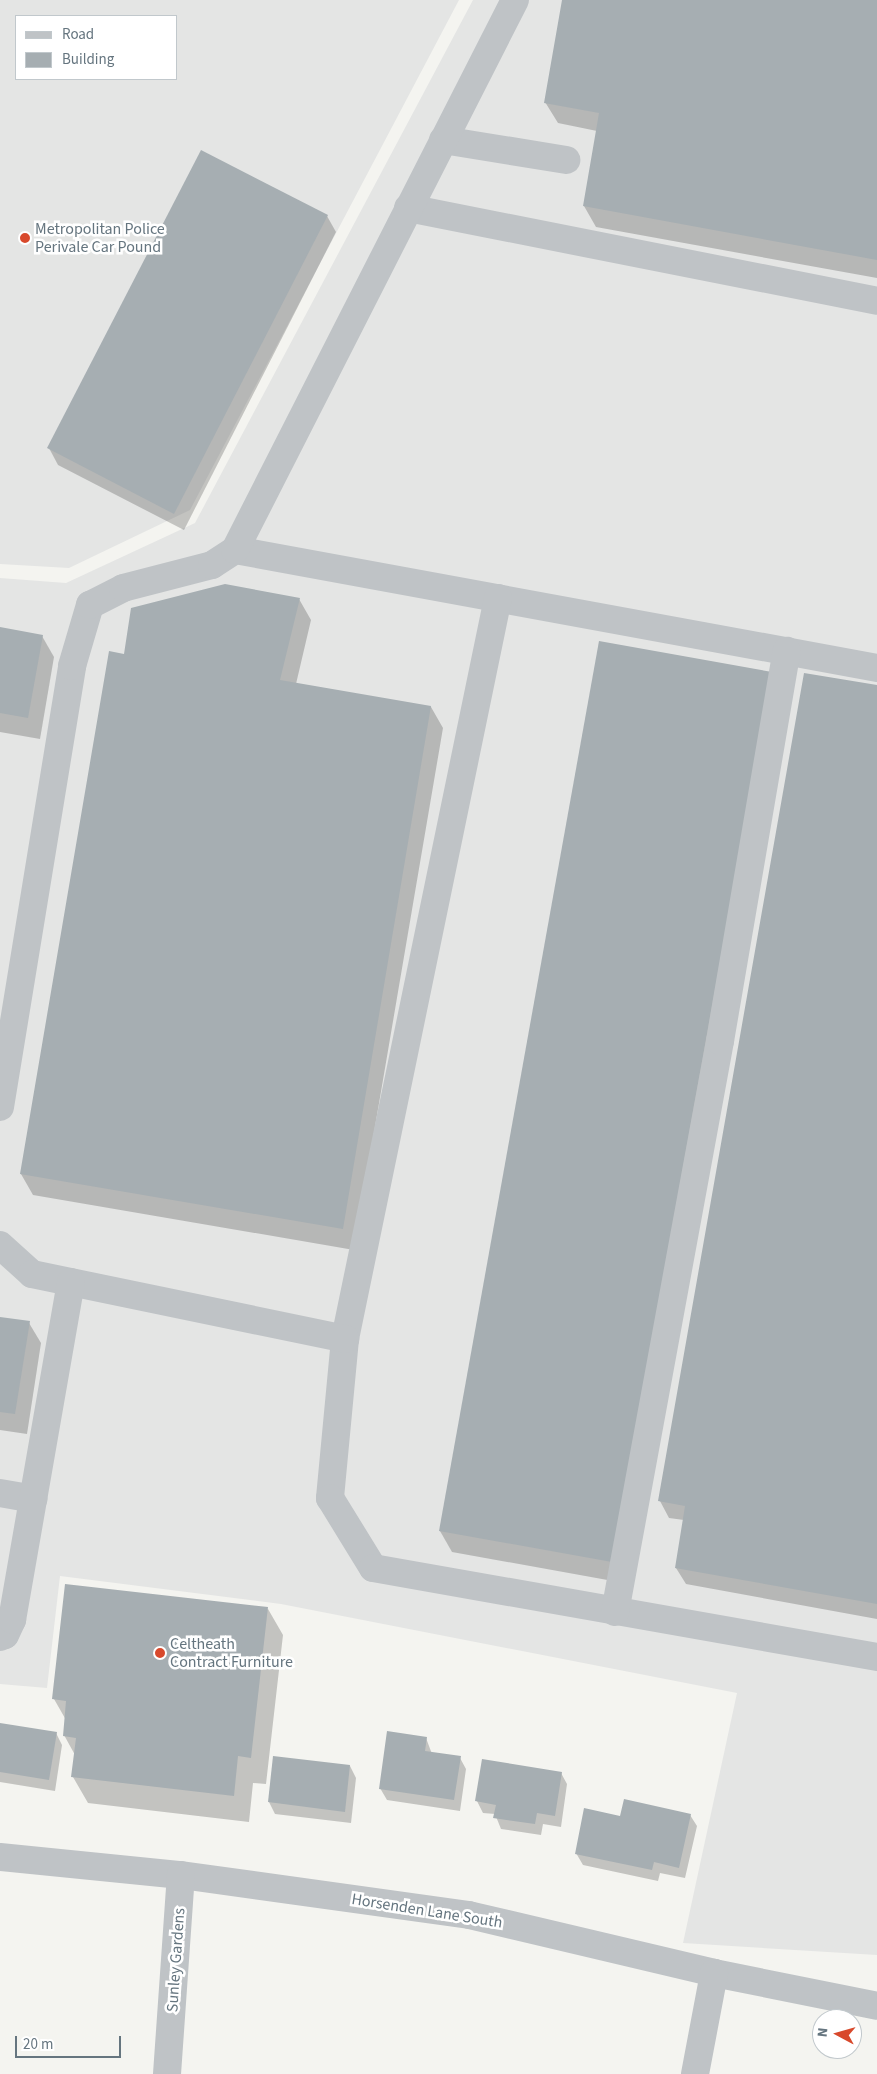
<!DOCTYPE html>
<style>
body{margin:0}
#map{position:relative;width:877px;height:2074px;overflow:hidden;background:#f4f4f0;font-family:"Source Sans 3",sans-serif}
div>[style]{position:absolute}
.built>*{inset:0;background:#e4e5e4}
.shadow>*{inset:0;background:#0003}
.building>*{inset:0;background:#a6aeb2}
.minor>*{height:28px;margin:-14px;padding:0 14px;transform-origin:14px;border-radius:14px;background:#bfc3c6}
.dots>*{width:14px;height:14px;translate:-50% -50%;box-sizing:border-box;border:2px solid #fff;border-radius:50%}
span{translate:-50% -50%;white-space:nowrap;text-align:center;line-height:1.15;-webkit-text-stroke:5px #fff;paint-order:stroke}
.poi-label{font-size:16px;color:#65757f}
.left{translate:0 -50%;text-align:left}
.street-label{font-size:16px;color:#65757f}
.legend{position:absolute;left:15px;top:15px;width:162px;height:65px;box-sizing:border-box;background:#fff;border:1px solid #c1c8cc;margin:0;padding:6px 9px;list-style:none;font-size:15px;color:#65757f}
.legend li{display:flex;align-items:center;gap:10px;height:25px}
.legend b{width:25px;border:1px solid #c1c8cc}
.north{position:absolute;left:812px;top:2009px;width:50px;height:50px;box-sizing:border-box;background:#fff;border:1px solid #c1c8cc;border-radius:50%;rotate:276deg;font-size:14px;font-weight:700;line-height:20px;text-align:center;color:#65757f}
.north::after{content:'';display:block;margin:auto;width:18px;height:22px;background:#d8492c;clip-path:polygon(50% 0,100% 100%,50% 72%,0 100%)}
.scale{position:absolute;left:15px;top:2036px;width:106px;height:22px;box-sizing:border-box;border:2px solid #65757f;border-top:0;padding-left:6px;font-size:15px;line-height:18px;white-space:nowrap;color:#65757f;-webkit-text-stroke:4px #fff;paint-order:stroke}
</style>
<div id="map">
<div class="built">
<div style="clip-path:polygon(evenodd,0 0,459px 0,190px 510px,69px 568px,0 564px,0 0,16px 16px,176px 16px,176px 79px,16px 79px,16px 16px)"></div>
<div style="clip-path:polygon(473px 0,877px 0,877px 1955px,683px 1943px,737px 1693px,281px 1604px,60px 1576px,47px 1688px,0 1684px,0 578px,66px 583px,195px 523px)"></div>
</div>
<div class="shadow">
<div style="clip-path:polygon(564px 0,877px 0,877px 278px,596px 227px,584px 206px,597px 131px,558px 123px,545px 102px)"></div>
<div style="clip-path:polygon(327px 216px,336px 232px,184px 530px,58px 465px,49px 448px)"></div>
<div style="clip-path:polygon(299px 599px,311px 620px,296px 684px,431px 707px,443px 728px,354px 1250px,33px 1195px,21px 1174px,125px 655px)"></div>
<div style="clip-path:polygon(0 629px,42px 636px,54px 657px,40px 739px,0 732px)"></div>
<div style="clip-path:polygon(771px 673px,624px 1583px,452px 1552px,440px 1531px)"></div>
<div style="clip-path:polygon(877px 687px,877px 1619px,686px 1584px,676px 1568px,684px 1520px,669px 1518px,660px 1501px)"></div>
<div style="clip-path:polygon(0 1318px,29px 1323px,41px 1343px,27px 1434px,0 1430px)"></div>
<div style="clip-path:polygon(268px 1609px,283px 1635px,266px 1784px,253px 1783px,249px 1822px,88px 1803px,73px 1777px,75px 1755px,64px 1735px,66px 1720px,54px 1699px)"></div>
<div style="clip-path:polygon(0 1724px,56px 1733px,62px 1745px,55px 1791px,0 1782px)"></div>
<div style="clip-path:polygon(426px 1738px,432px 1754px,460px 1758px,466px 1769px,460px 1811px,387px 1800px,380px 1788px)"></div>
<div style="clip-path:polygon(274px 1757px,350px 1766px,356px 1778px,351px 1823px,275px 1814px,269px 1802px)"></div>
<div style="clip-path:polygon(561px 1773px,567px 1784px,561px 1827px,543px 1824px,541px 1835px,501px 1829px,495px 1814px,483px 1813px,477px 1801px)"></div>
<div style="clip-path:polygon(690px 1815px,697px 1826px,685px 1878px,660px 1873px,658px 1881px,583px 1865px,576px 1853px,621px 1818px)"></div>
</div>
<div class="building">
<div style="clip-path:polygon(562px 0,877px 0,877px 260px,583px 206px,599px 113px,544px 103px)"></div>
<div style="clip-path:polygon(201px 150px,328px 215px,174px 514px,47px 448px)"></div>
<div style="clip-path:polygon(225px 584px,300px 598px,280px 680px,431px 706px,343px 1229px,20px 1174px,109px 651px,124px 654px,131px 608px)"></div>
<div style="clip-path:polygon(0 627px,43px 635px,28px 718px,0 713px)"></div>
<div style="clip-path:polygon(599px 641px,772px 672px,612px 1562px,439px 1531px)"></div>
<div style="clip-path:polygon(804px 673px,877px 685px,877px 1604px,675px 1568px,685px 1506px,658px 1501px)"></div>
<div style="clip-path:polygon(0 1317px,30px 1321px,15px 1414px,0 1412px)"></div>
<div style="clip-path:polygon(65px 1584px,268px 1607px,251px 1758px,238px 1756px,234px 1796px,71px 1777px,76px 1738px,63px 1736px,66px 1701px,52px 1699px)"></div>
<div style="clip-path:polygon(0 1723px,57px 1732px,49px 1780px,0 1772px)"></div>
<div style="clip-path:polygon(387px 1731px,427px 1737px,425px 1751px,461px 1756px,454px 1800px,379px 1789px)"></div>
<div style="clip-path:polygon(273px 1756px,350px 1765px,345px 1812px,268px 1802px)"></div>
<div style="clip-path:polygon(482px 1759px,562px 1772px,555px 1816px,537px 1813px,535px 1824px,493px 1818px,496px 1805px,475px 1801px)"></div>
<div style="clip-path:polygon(624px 1799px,691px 1814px,679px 1868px,654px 1862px,652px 1870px,575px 1854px,584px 1808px,620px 1816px)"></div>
</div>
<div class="minor">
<div style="left:443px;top:140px;width:125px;rotate:9.2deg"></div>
<div style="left:408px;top:208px;width:478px;rotate:11.2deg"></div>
<div style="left:235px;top:550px;width:653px;rotate:10.41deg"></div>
<div style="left:498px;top:598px;width:757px;rotate:101.67deg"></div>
<div style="left:345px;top:1339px;width:160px;rotate:95.4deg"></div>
<div style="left:330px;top:1498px;width:82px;rotate:58.4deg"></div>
<div style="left:373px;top:1568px;width:512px;rotate:10.01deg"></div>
<div style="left:0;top:1107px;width:447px;rotate:-80.7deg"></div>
<div style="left:72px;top:666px;width:64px;rotate:-73.6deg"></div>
<div style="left:90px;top:605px;width:37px;rotate:-27deg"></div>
<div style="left:123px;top:588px;width:92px;rotate:-14.5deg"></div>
<div style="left:212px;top:565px;width:27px;rotate:-33deg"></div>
<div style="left:235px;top:550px;width:617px;rotate:-63.02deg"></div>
<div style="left:0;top:1245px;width:43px;rotate:42.2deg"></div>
<div style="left:32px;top:1274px;width:320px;rotate:11.7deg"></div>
<div style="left:0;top:1493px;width:34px;rotate:10deg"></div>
<div style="left:615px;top:1612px;width:581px;rotate:-79.58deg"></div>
<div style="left:720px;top:1041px;width:396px;rotate:-80.3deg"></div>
<div style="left:0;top:1637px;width:5px;rotate:-22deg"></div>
<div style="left:5px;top:1635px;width:17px;rotate:-65deg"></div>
<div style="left:12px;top:1620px;width:343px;rotate:-80.1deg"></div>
<div style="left:0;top:1857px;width:182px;rotate:5.7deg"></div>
<div style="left:181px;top:1875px;width:291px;rotate:7.9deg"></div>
<div style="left:469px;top:1915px;width:252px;rotate:13.3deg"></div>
<div style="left:714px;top:1973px;width:166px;rotate:11.4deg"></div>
<div style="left:167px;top:2074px;width:199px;rotate:-86deg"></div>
<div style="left:695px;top:2074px;width:103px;rotate:-79.3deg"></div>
</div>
<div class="dots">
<div style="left:25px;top:238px;background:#d8492c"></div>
<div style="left:160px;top:1653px;background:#d8492c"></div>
</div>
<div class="poi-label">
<span class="left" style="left:35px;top:238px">Metropolitan Police<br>Perivale Car Pound</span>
<span class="left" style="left:170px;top:1653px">Celtheath<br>Contract Furniture</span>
</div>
<div class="street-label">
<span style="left:427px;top:1911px;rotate:9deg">Horsenden Lane South</span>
<span style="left:176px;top:1960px;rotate:-86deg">Sunley Gardens</span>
</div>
<ul class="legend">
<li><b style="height:6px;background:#bfc3c6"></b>Road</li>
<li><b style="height:14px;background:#a6aeb2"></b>Building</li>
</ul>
<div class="north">N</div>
<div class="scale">20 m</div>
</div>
